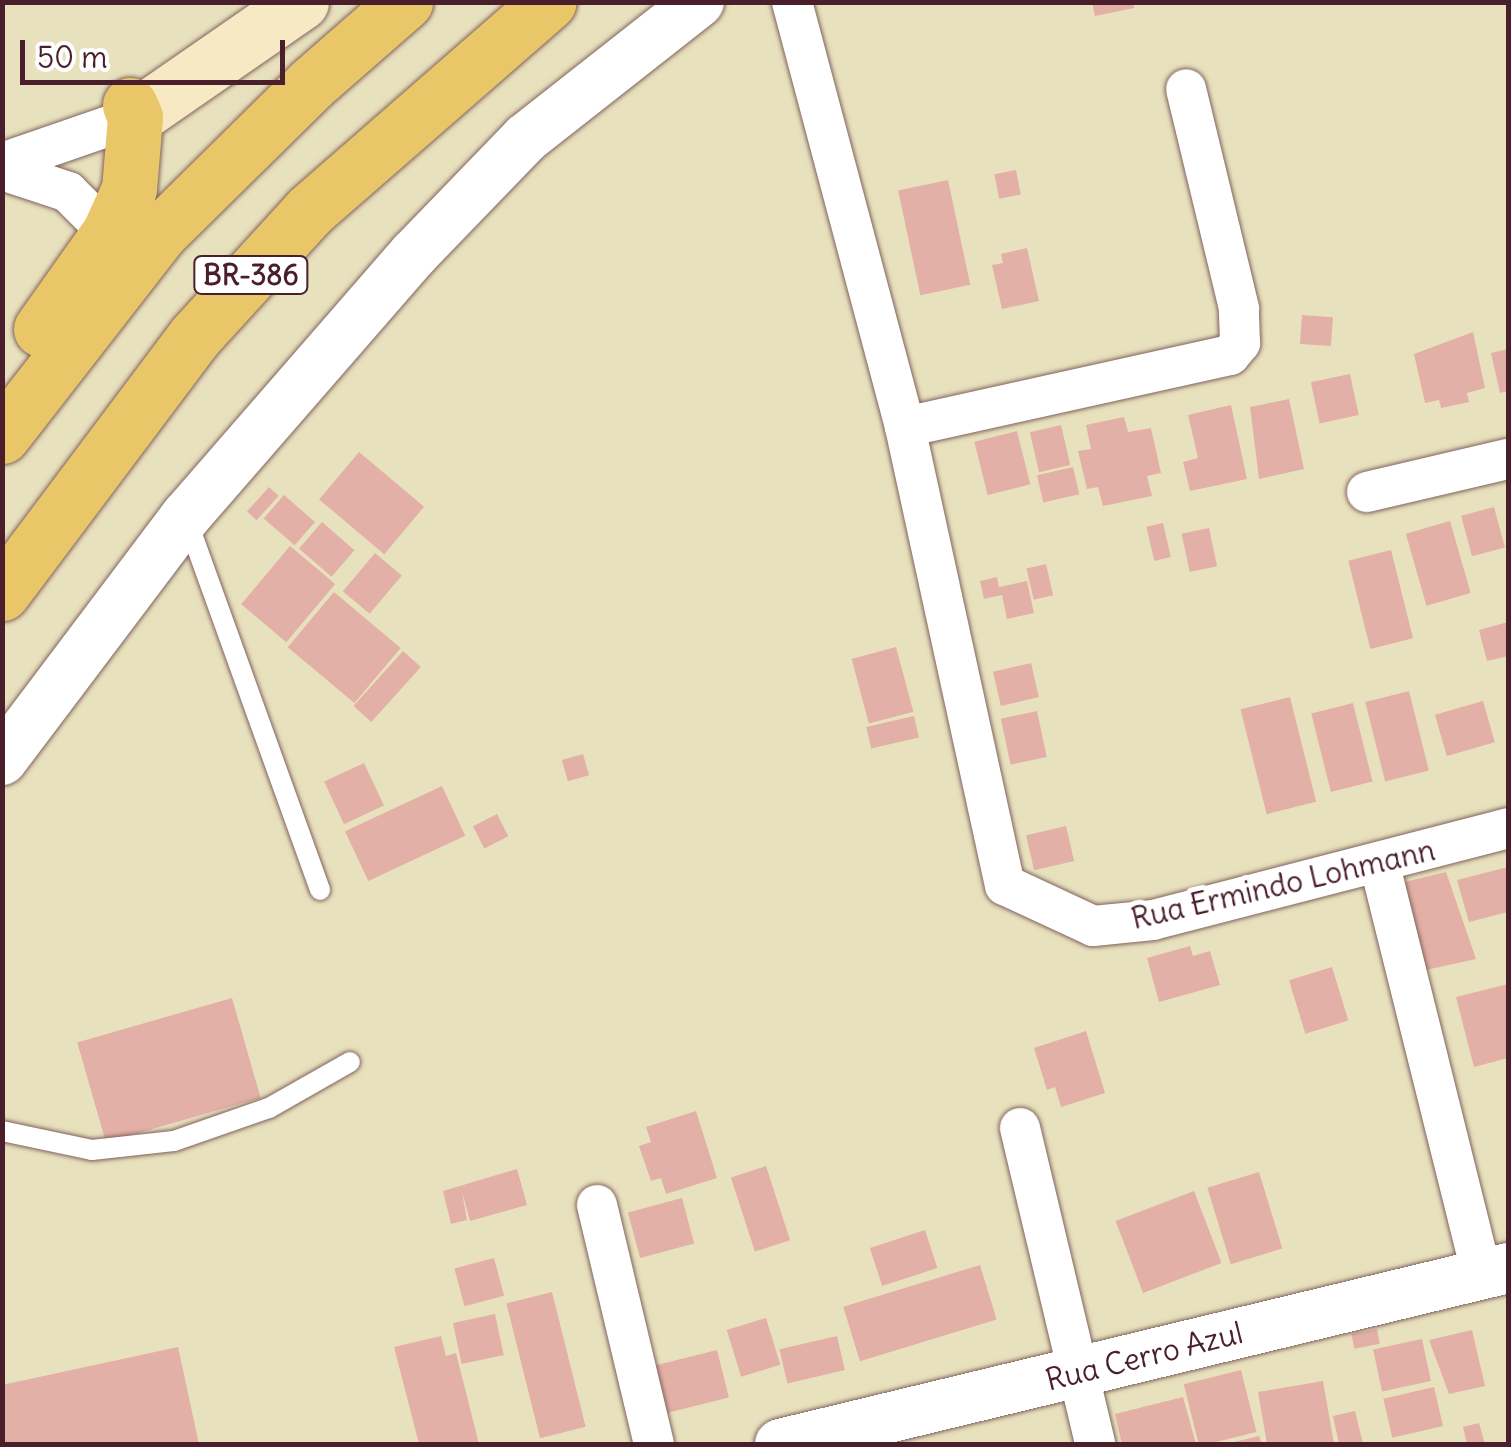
<!DOCTYPE html>
<style>
body{margin:0}
#map{position:relative;width:1511px;height:1447px;overflow:hidden;background:#e8e1bd;font-family:Delius,sans-serif}
div>[style]{position:absolute}
.building>*{inset:0;background:#e3b0a7;transform-origin:0 0}
.roads{filter:drop-shadow(0 0 2px #81635e) drop-shadow(0 0 2px #81635e)}
.service>*{height:20px;margin:-10px;padding:0 10px;transform-origin:10px;border-radius:10px;background:#fff}
.minor>*{height:40px;margin:-20px;padding:0 20px;transform-origin:20px;border-radius:20px;background:#fff}
.tertiary>*{height:50px;margin:-25px;padding:0 25px;transform-origin:25px;border-radius:25px;background:#fff}
.secondary>*{height:55px;margin:-27.5px;padding:0 27.5px;transform-origin:27.5px;border-radius:27.5px;background:#f6e9c3}
.trunk>*{height:55px;margin:-27.5px;padding:0 27.5px;transform-origin:27.5px;border-radius:27.5px;background:#e9c769}
span{translate:-50% -50%;white-space:nowrap;text-align:center;line-height:1.15;-webkit-text-stroke:10px #fff;paint-order:stroke}
.shield-label span{padding:2px 8px;background:#fff;border:2px solid;border-radius:8px;-webkit-text-stroke-width:0}
.shield-label{font-size:28px;color:#4a1f2b;font-weight:700}
.street-label{font-size:30px;color:#4a1f2b}
.frame{position:absolute;inset:0;border:5px solid #4a1f2b;pointer-events:none}
.scale{position:absolute;left:20px;top:40px;width:265px;height:45px;box-sizing:border-box;border:5px solid #4a1f2b;border-top:0;padding-left:12px;font-size:30px;line-height:35px;white-space:nowrap;color:#4a1f2b;-webkit-text-stroke:8px #fff;paint-order:stroke}
</style>
<div id="map">
<div class="building">
<i style="clip-path:polygon(1092px 2px,1133px 2px,1134px 8px,1095px 16px)"></i>
<i style="left:1016px;top:170px;width:25px;height:22px;rotate:79deg"></i>
<i style="left:948px;top:180px;width:107px;height:51px;rotate:78deg"></i>
<i style="clip-path:polygon(1027px 248px,1039px 301px,1002px 309px,992px 265px,1003px 263px,1001px 254px)"></i>
<i style="left:1302px;top:315px;width:31px;height:29px;rotate:4deg"></i>
<i style="clip-path:polygon(1473px 332px,1485px 388px,1467px 393px,1469px 402px,1441px 408px,1439px 400px,1425px 403px,1414px 354px)"></i>
<i style="clip-path:polygon(1508px 349px,1508px 391px,1500px 393px,1491px 353px)"></i>
<i style="left:1350px;top:374px;width:42px;height:40px;rotate:78deg"></i>
<i style="clip-path:polygon(1289px 399px,1304px 469px,1259px 479px,1250px 407px)"></i>
<i style="clip-path:polygon(1231px 405px,1247px 479px,1190px 491px,1183px 462px,1198px 458px,1188px 415px)"></i>
<i style="clip-path:polygon(1124px 417px,1128px 432px,1151px 428px,1161px 473px,1147px 476px,1152px 496px,1103px 506px,1098px 487px,1087px 489px,1078px 451px,1091px 449px,1086px 425px)"></i>
<i style="left:1061px;top:425px;width:41px;height:32px;rotate:77deg"></i>
<i style="left:1017px;top:431px;width:55px;height:44px;rotate:76deg"></i>
<i style="left:359px;top:452px;width:85px;height:62px;rotate:40deg"></i>
<i style="left:1073px;top:467px;width:28px;height:37px;rotate:77deg"></i>
<i style="left:269px;top:487px;width:13px;height:33px;rotate:42deg"></i>
<i style="left:284px;top:495px;width:41px;height:31px;rotate:41deg"></i>
<i style="left:1494px;top:507px;width:42px;height:34px;rotate:75deg"></i>
<i style="left:1450px;top:521px;width:75px;height:46px;rotate:74deg"></i>
<i style="left:322px;top:522px;width:43px;height:35px;rotate:41deg"></i>
<i style="left:1163px;top:523px;width:35px;height:17px;rotate:77deg"></i>
<i style="left:1209px;top:528px;width:39px;height:28px;rotate:78deg"></i>
<i style="left:290px;top:546px;width:59px;height:76px;rotate:40deg"></i>
<i style="left:1391px;top:550px;width:91px;height:44px;rotate:76deg"></i>
<i style="left:375px;top:553px;width:35px;height:50px;rotate:40deg"></i>
<i style="left:1046px;top:564px;width:32px;height:20px;rotate:77deg"></i>
<i style="clip-path:polygon(997px 577px,999px 587px,1027px 581px,1034px 613px,1007px 619px,1002px 595px,984px 599px,980px 581px)"></i>
<i style="left:334px;top:592px;width:87px;height:72px;rotate:40deg"></i>
<i style="clip-path:polygon(1508px 622px,1508px 656px,1487px 661px,1479px 630px)"></i>
<i style="left:896px;top:647px;width:67px;height:46px;rotate:75deg"></i>
<i style="left:403px;top:651px;width:24px;height:74px;rotate:42deg"></i>
<i style="left:1031px;top:663px;width:35px;height:39px;rotate:77deg"></i>
<i style="left:1409px;top:691px;width:82px;height:45px;rotate:76deg"></i>
<i style="left:1290px;top:697px;width:108px;height:51px;rotate:76deg"></i>
<i style="left:1483px;top:701px;width:43px;height:50px;rotate:74deg"></i>
<i style="left:1353px;top:703px;width:81px;height:43px;rotate:76deg"></i>
<i style="left:1037px;top:711px;width:47px;height:37px;rotate:78deg"></i>
<i style="left:914px;top:716px;width:22px;height:49px;rotate:77deg"></i>
<i style="left:583px;top:754px;width:22px;height:22px;rotate:74deg"></i>
<i style="left:364px;top:763px;width:47px;height:44px;rotate:65deg"></i>
<i style="left:442px;top:786px;width:55px;height:107px;rotate:65deg"></i>
<i style="left:497px;top:814px;width:25px;height:27px;rotate:63deg"></i>
<i style="left:1066px;top:826px;width:36px;height:41px;rotate:77deg"></i>
<i style="clip-path:polygon(1508px 867px,1508px 912px,1469px 922px,1457px 880px)"></i>
<i style="clip-path:polygon(1446px 872px,1476px 959px,1426px 970px,1405px 882px)"></i>
<i style="clip-path:polygon(1190px 946px,1193px 956px,1210px 951px,1220px 985px,1159px 1002px,1147px 958px)"></i>
<i style="left:1332px;top:967px;width:56px;height:45px;rotate:73deg"></i>
<i style="clip-path:polygon(1508px 984px,1508px 1058px,1474px 1067px,1456px 997px)"></i>
<i style="left:232px;top:998px;width:104px;height:161px;rotate:74deg"></i>
<i style="clip-path:polygon(1086px 1031px,1105px 1093px,1061px 1107px,1055px 1087px,1047px 1090px,1034px 1048px)"></i>
<i style="clip-path:polygon(696px 1111px,717px 1178px,666px 1194px,661px 1178px,651px 1181px,639px 1146px,651px 1142px,646px 1127px)"></i>
<i style="left:766px;top:1166px;width:78px;height:37px;rotate:72deg"></i>
<i style="clip-path:polygon(517px 1169px,527px 1205px,470px 1221px,462px 1192px,467px 1220px,451px 1224px,443px 1191px)"></i>
<i style="left:1259px;top:1172px;width:80px;height:54px;rotate:73deg"></i>
<i style="left:1194px;top:1191px;width:77px;height:84px;rotate:69deg"></i>
<i style="left:682px;top:1198px;width:47px;height:56px;rotate:75deg"></i>
<i style="left:925px;top:1230px;width:40px;height:58px;rotate:72deg"></i>
<i style="left:494px;top:1258px;width:39px;height:41px;rotate:75deg"></i>
<i style="left:980px;top:1265px;width:57px;height:143px;rotate:73deg"></i>
<i style="left:552px;top:1292px;width:139px;height:47px;rotate:76deg"></i>
<i style="left:495px;top:1314px;width:42px;height:43px;rotate:78deg"></i>
<i style="left:766px;top:1318px;width:49px;height:41px;rotate:73deg"></i>
<i style="left:1377px;top:1329px;width:15px;height:26px;rotate:79deg"></i>
<i style="clip-path:polygon(1472px 1330px,1485px 1386px,1449px 1394px,1429px 1340px)"></i>
<i style="clip-path:polygon(441px 1336px,446px 1356px,456px 1353px,479px 1444px,419px 1444px,394px 1347px)"></i>
<i style="left:837px;top:1336px;width:35px;height:59px;rotate:77deg"></i>
<i style="left:1422px;top:1339px;width:43px;height:50px;rotate:78deg"></i>
<i style="clip-path:polygon(178px 1347px,199px 1444px,2px 1444px,2px 1385px)"></i>
<i style="left:717px;top:1350px;width:49px;height:64px;rotate:76deg"></i>
<i style="left:1241px;top:1370px;width:64px;height:59px;rotate:76deg"></i>
<i style="clip-path:polygon(1323px 1381px,1334px 1444px,1267px 1444px,1258px 1392px)"></i>
<i style="left:1434px;top:1387px;width:40px;height:52px;rotate:77deg"></i>
<i style="clip-path:polygon(1183px 1397px,1196px 1444px,1122px 1444px,1115px 1414px)"></i>
<i style="clip-path:polygon(1355px 1411px,1363px 1444px,1339px 1444px,1333px 1416px)"></i>
<i style="clip-path:polygon(1479px 1423px,1485px 1444px,1467px 1444px,1463px 1427px)"></i>
<i style="clip-path:polygon(1259px 1436px,1262px 1444px,1230px 1444px,1230px 1443px)"></i>
</div>
<div class="roads">
<div class="service">
<i style="left:188px;top:523px;width:390px;rotate:70.2deg"></i>
<i style="left:2px;top:1131px;width:92px;rotate:11.9deg"></i>
<i style="left:92px;top:1150px;width:82px;rotate:-6.3deg"></i>
<i style="left:174px;top:1141px;width:101px;rotate:-19.2deg"></i>
<i style="left:269px;top:1108px;width:93px;rotate:-29.6deg"></i>
</div>
<div class="minor">
<i style="left:792px;top:2px;width:440px;rotate:75.1deg"></i>
<i style="left:905px;top:427px;width:469px;rotate:77.7deg"></i>
<i style="left:1005px;top:885px;width:97px;rotate:25deg"></i>
<i style="left:1093px;top:926px;width:60px;rotate:-5.7deg"></i>
<i style="left:1153px;top:920px;width:367px;rotate:-14.5deg"></i>
<i style="left:2px;top:163px;width:141px;rotate:-19.1deg"></i>
<i style="left:2px;top:170px;width:70px;rotate:18.4deg"></i>
<i style="left:68px;top:192px;width:58px;rotate:45deg"></i>
<i style="left:905px;top:427px;width:333px;rotate:-12.5deg"></i>
<i style="left:1230px;top:355px;width:16px;rotate:-50deg"></i>
<i style="left:1240px;top:343px;width:35px;rotate:-92deg"></i>
<i style="left:1239px;top:308px;width:225px;rotate:-103.6deg"></i>
<i style="left:1367px;top:492px;width:145px;rotate:-13.2deg"></i>
<i style="left:1379px;top:862px;width:425px;rotate:76deg"></i>
<i style="left:1020px;top:1128px;width:325px;rotate:76.6deg"></i>
<i style="left:597px;top:1205px;width:246px;rotate:76.6deg"></i>
</div>
<div class="tertiary">
<i style="left:2px;top:760px;width:306px;rotate:-53deg"></i>
<i style="left:186px;top:516px;width:347px;rotate:-49deg"></i>
<i style="left:414px;top:254px;width:161px;rotate:-46deg"></i>
<i style="left:526px;top:138px;width:220px;rotate:-38.2deg"></i>
<i style="left:780px;top:1444px;width:749px;rotate:-13.59deg"></i>
</div>
<div class="secondary">
<i style="left:135px;top:117px;width:202px;rotate:-34.7deg"></i>
</div>
<div class="trunk">
<i style="left:41px;top:329px;width:118px;rotate:-54.7deg"></i>
<i style="left:109px;top:233px;width:48px;rotate:-65.6deg"></i>
<i style="left:129px;top:189px;width:72px;rotate:-85.2deg"></i>
<i style="left:135px;top:117px;width:13px;rotate:-113deg"></i>
<i style="left:2px;top:436px;width:257px;rotate:-52.1deg"></i>
<i style="left:160px;top:233px;width:212px;rotate:-44.6deg"></i>
<i style="left:311px;top:84px;width:125px;rotate:-41.1deg"></i>
<i style="left:2px;top:593px;width:321px;rotate:-53.1deg"></i>
<i style="left:195px;top:336px;width:169px;rotate:-47.6deg"></i>
<i style="left:309px;top:211px;width:318px;rotate:-41.1deg"></i>
</div>
</div>
<div class="shield-label">
<span style="left:251px;top:275px">BR-386</span>
</div>
<div class="street-label">
<span style="left:1283px;top:884px;rotate:-13deg">Rua Ermindo Lohmann</span>
<span style="left:1144px;top:1356px;rotate:-14deg">Rua Cerro Azul</span>
</div>
<div class="frame"></div>
<div class="scale">50 m</div>
</div>
